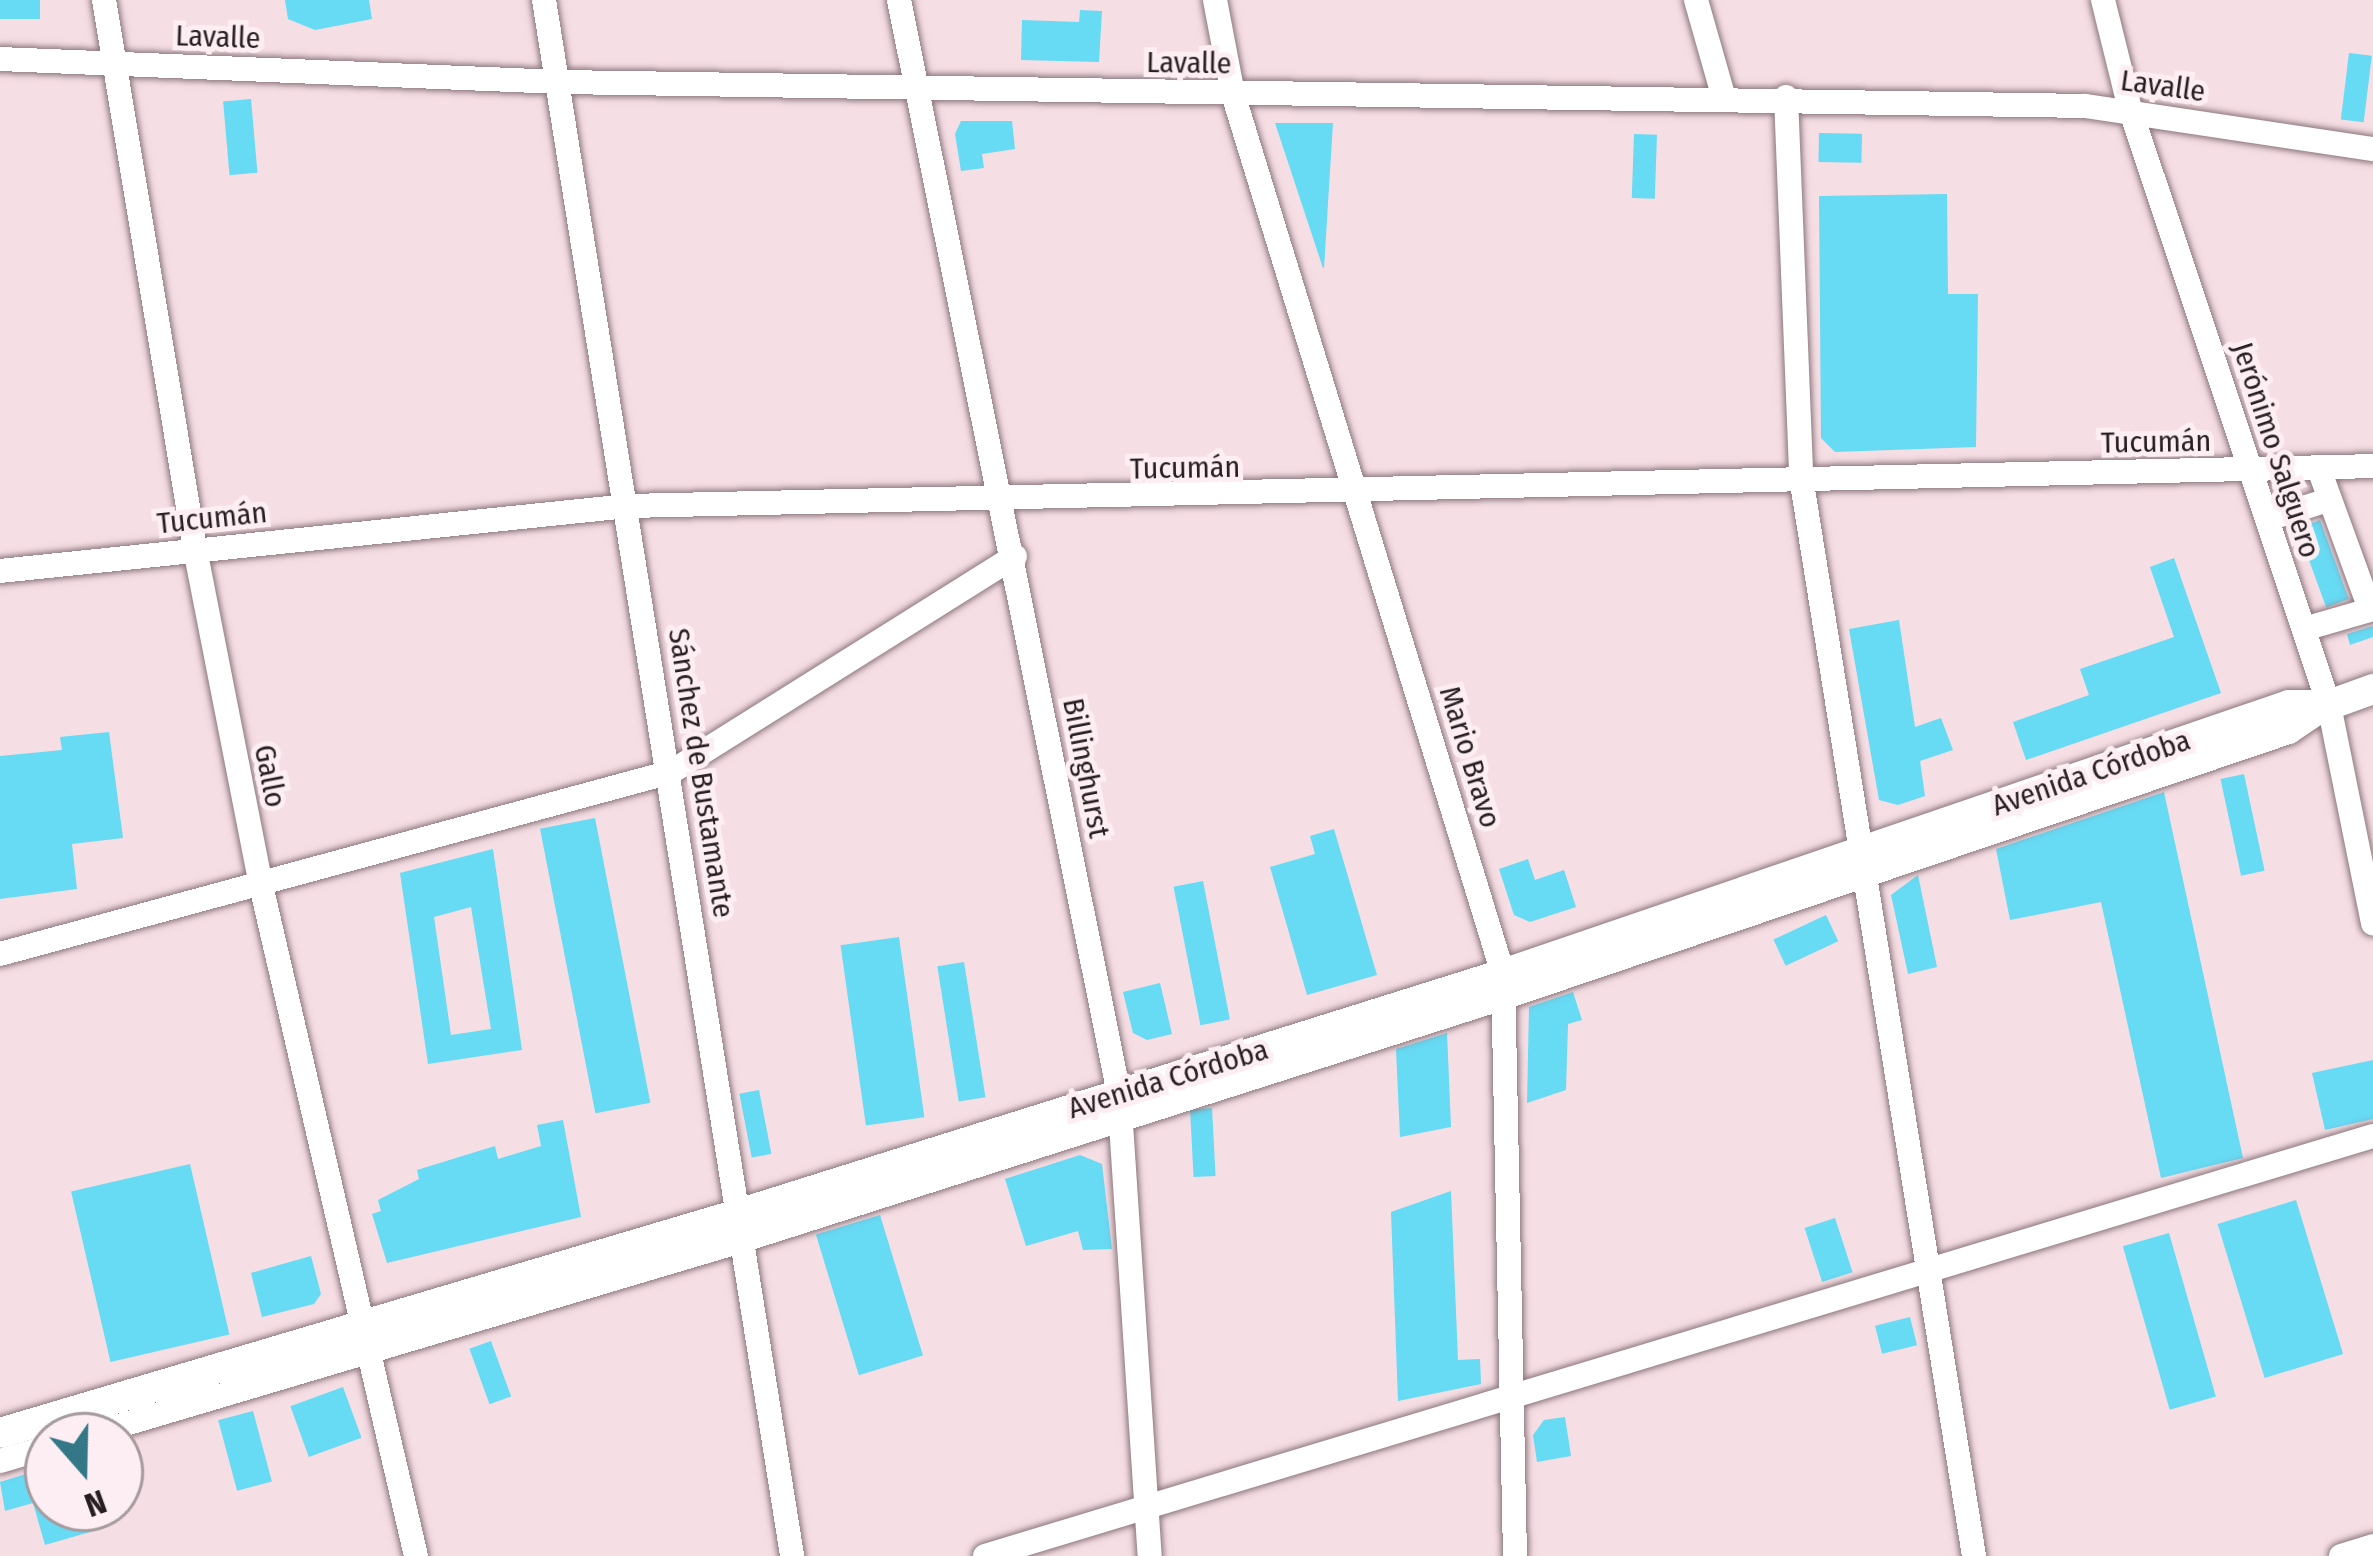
<!DOCTYPE html>
<meta charset="utf-8">
<style>
body{margin:0}
#map{position:relative;width:2373px;height:1556px;overflow:hidden;background:#f5dee4;font-family:"Fira Sans Condensed",sans-serif}
div>[style]{position:absolute}
.building>*{inset:0;background:#67daf4;transform-origin:0 0}
.roads{filter:drop-shadow(0 0 3px #8c777d) drop-shadow(0 0 3px #8c777d)}
.minor>*{height:24px;margin:-12px;padding:0 12px;transform-origin:12px;border-radius:12px;background:#fff}
.major>*{height:30px;margin:-15px;padding:0 15px;transform-origin:15px;border-radius:15px;background:#fff}
span{translate:-50% -50%;white-space:nowrap;text-align:center;line-height:1.15;-webkit-text-stroke:10px #fceef2;paint-order:stroke}
.street-label{font-size:30px;color:#261e20}
.north{position:absolute;left:24px;top:1412px;width:120px;height:120px;box-sizing:border-box;background:#fceef2;border:3px solid #a69b9e;border-radius:50%;rotate:160deg;font-size:33px;font-weight:700;line-height:48px;text-align:center;color:#261e20}
.north::after{content:'';display:block;margin:auto;width:42px;height:54px;background:#347787;clip-path:polygon(50% 0,100% 100%,50% 72%,0 100%)}
</style>
<div id="map">
<div class="building">
<i style="left:0;top:0;width:40px;height:19px"></i>
<i style="clip-path:polygon(285px 0,369px 0,372px 19px,315px 30px,288px 19px)"></i>
<i style="clip-path:polygon(1080px 10px,1102px 11px,1099px 62px,1021px 60px,1022px 20px,1079px 22px)"></i>
<i style="left:2349px;top:53px;width:23px;height:67px;rotate:7deg"></i>
<i style="left:251px;top:99px;width:74px;height:28px;rotate:85deg"></i>
<i style="clip-path:polygon(961px 121px,1012px 121px,1015px 149px,982px 154px,984px 168px,961px 171px,955px 134px)"></i>
<i style="clip-path:polygon(1275px 123px,1333px 123px,1324px 268px,1323px 268px)"></i>
<i style="left:1819px;top:133px;width:43px;height:29px;rotate:1deg"></i>
<i style="left:1634px;top:134px;width:23px;height:64px;rotate:2deg"></i>
<i style="clip-path:polygon(1947px 194px,1948px 294px,1978px 294px,1976px 447px,1835px 452px,1821px 438px,1819px 196px)"></i>
<i style="left:2320px;top:520px;width:84px;height:24px;rotate:70deg"></i>
<i style="clip-path:polygon(2174px 558px,2221px 693px,2026px 760px,2013px 722px,2089px 695px,2080px 669px,2174px 637px,2150px 567px)"></i>
<i style="clip-path:polygon(1899px 620px,1915px 727px,1941px 718px,1953px 750px,1920px 761px,1925px 796px,1898px 805px,1879px 800px,1849px 629px)"></i>
<i style="clip-path:polygon(2373px 626px,2373px 637px,2350px 645px,2347px 634px)"></i>
<i style="clip-path:polygon(109px 732px,123px 838px,72px 844px,77px 889px,0 899px,0 756px,62px 750px,60px 737px)"></i>
<i style="left:2244px;top:774px;width:99px;height:24px;rotate:78deg"></i>
<i style="clip-path:polygon(2164px 792px,2243px 1158px,2161px 1178px,2101px 902px,2010px 920px,1996px 849px)"></i>
<i style="left:595px;top:818px;width:290px;height:56px;rotate:79deg"></i>
<i style="clip-path:polygon(1334px 829px,1377px 975px,1307px 995px,1270px 867px,1315px 854px,1310px 836px)"></i>
<i style="clip-path:polygon(evenodd,493px 849px,522px 1050px,428px 1064px,400px 873px,493px 849px,471px 907px,491px 1029px,451px 1035px,434px 917px,471px 907px)"></i>
<i style="clip-path:polygon(1528px 859px,1535px 880px,1564px 870px,1576px 907px,1530px 922px,1514px 915px,1499px 869px)"></i>
<i style="clip-path:polygon(1918px 875px,1937px 967px,1908px 974px,1891px 895px)"></i>
<i style="left:1203px;top:881px;width:141px;height:30px;rotate:79deg"></i>
<i style="left:1826px;top:915px;width:29px;height:58px;rotate:65deg"></i>
<i style="left:899px;top:937px;width:182px;height:59px;rotate:82deg"></i>
<i style="left:964px;top:962px;width:137px;height:27px;rotate:81deg"></i>
<i style="clip-path:polygon(1160px 983px,1172px 1034px,1147px 1040px,1133px 1033px,1123px 992px)"></i>
<i style="clip-path:polygon(1573px 992px,1582px 1020px,1568px 1024px,1566px 1090px,1527px 1103px,1529px 1007px)"></i>
<i style="clip-path:polygon(1447px 1033px,1451px 1127px,1400px 1137px,1396px 1049px)"></i>
<i style="clip-path:polygon(2373px 1060px,2373px 1119px,2325px 1130px,2312px 1073px)"></i>
<i style="left:759px;top:1090px;width:65px;height:20px;rotate:79deg"></i>
<i style="left:1212px;top:1108px;width:68px;height:22px;rotate:87deg"></i>
<i style="clip-path:polygon(563px 1120px,581px 1217px,387px 1263px,372px 1214px,381px 1211px,378px 1200px,419px 1179px,417px 1170px,495px 1146px,498px 1159px,541px 1146px,537px 1125px)"></i>
<i style="clip-path:polygon(1080px 1155px,1102px 1164px,1112px 1249px,1083px 1250px,1078px 1231px,1026px 1246px,1005px 1179px)"></i>
<i style="left:190px;top:1164px;width:175px;height:122px;rotate:77deg"></i>
<i style="clip-path:polygon(1451px 1191px,1458px 1360px,1480px 1359px,1481px 1384px,1398px 1401px,1391px 1212px)"></i>
<i style="left:2296px;top:1200px;width:161px;height:82px;rotate:73deg"></i>
<i style="left:880px;top:1215px;width:147px;height:67px;rotate:73deg"></i>
<i style="left:1835px;top:1218px;width:57px;height:32px;rotate:72deg"></i>
<i style="left:2169px;top:1233px;width:170px;height:48px;rotate:74deg"></i>
<i style="clip-path:polygon(311px 1256px,321px 1294px,314px 1304px,262px 1317px,251px 1273px)"></i>
<i style="left:1910px;top:1317px;width:29px;height:36px;rotate:76deg"></i>
<i style="left:491px;top:1341px;width:59px;height:23px;rotate:70deg"></i>
<i style="left:343px;top:1387px;width:54px;height:56px;rotate:70deg"></i>
<i style="left:253px;top:1411px;width:73px;height:36px;rotate:75deg"></i>
<i style="clip-path:polygon(1565px 1417px,1571px 1456px,1537px 1462px,1533px 1435px,1544px 1420px)"></i>
<i style="clip-path:polygon(131px 1439px,142px 1474px,120px 1481px,120px 1443px)"></i>
<i style="clip-path:polygon(48px 1467px,48px 1508px,91px 1508px,97px 1530px,45px 1545px,33px 1503px,5px 1511px,0 1482px)"></i>
</div>
<div class="roads">
<div class="minor">
<i style="left:104px;top:0;width:556px;rotate:80.59deg"></i>
<i style="left:195px;top:549px;width:338px;rotate:78.9deg"></i>
<i style="left:260px;top:881px;width:693px;rotate:76.99deg"></i>
<i style="left:544px;top:0;width:1576px;rotate:80.94deg"></i>
<i style="left:899px;top:0;width:1116px;rotate:78.63deg"></i>
<i style="left:1119px;top:1094px;width:463px;rotate:86.2deg"></i>
<i style="left:1215px;top:0;width:96px;rotate:79.2deg"></i>
<i style="left:1233px;top:94px;width:920px;rotate:72.94deg"></i>
<i style="left:1503px;top:974px;width:582px;rotate:88.82deg"></i>
<i style="left:1696px;top:0;width:99px;rotate:74.1deg"></i>
<i style="left:2103px;top:0;width:112px;rotate:76.1deg"></i>
<i style="left:2130px;top:109px;width:628px;rotate:71.54deg"></i>
<i style="left:2329px;top:705px;width:223px;rotate:78.6deg"></i>
<i style="left:0;top:59px;width:560px;rotate:2.35deg"></i>
<i style="left:560px;top:82px;width:1525px;rotate:0.9deg"></i>
<i style="left:2085px;top:106px;width:291px;rotate:8.5deg"></i>
<i style="left:1786px;top:97px;width:380px;rotate:87.7deg"></i>
<i style="left:1801px;top:477px;width:1093px;rotate:80.89deg"></i>
<i style="left:2319px;top:469px;width:149px;rotate:70deg"></i>
<i style="left:2268px;top:519px;width:63px;rotate:-17.6deg"></i>
<i style="left:0;top:571px;width:631px;rotate:-5.91deg"></i>
<i style="left:628px;top:506px;width:1745px;rotate:-1.31deg"></i>
<i style="left:2304px;top:629px;width:72px;rotate:-16.2deg"></i>
<i style="left:0;top:954px;width:695px;rotate:-15.18deg"></i>
<i style="left:671px;top:772px;width:406px;rotate:-32.1deg"></i>
<i style="left:85px;top:1436px;width:684px;rotate:-16.55deg"></i>
<i style="left:741px;top:1241px;width:803px;rotate:-17.69deg"></i>
<i style="left:1506px;top:997px;width:827px;rotate:-18.7deg"></i>
<i style="left:2289px;top:732px;width:48px;rotate:-34deg"></i>
<i style="left:0;top:1461px;width:50px;rotate:-16.3deg"></i>
<i style="left:985px;top:1556px;width:1450px;rotate:-16.84deg"></i>
<i style="left:2341px;top:1556px;width:34px;rotate:-17deg"></i>
</div>
<div class="major">
<i style="left:0;top:1433px;width:770px;rotate:-16.53deg"></i>
<i style="left:738px;top:1214px;width:802px;rotate:-17.42deg"></i>
<i style="left:1503px;top:974px;width:831px;rotate:-18.89deg"></i>
<i style="left:2289px;top:705px;width:40px"></i>
<i style="left:2329px;top:705px;width:47px;rotate:-20deg"></i>
</div>
</div>
<div class="street-label">
<span style="left:218px;top:37px;rotate:2deg">Lavalle</span>
<span style="left:1189px;top:63px;rotate:1deg">Lavalle</span>
<span style="left:2163px;top:86px;rotate:8deg">Lavalle</span>
<span style="left:2156px;top:442px;rotate:-1deg">Tucumán</span>
<span style="left:2276px;top:450px;rotate:72deg">Jerónimo Salguero</span>
<span style="left:1185px;top:468px;rotate:-1deg">Tucumán</span>
<span style="left:212px;top:518px;rotate:-6deg">Tucumán</span>
<span style="left:1470px;top:757px;rotate:73deg">Mario Bravo</span>
<span style="left:1086px;top:768px;rotate:79deg">Billinghurst</span>
<span style="left:701px;top:773px;rotate:81deg">Sánchez de Bustamante</span>
<span style="left:2091px;top:773px;rotate:-19deg">Avenida Córdoba</span>
<span style="left:270px;top:776px;rotate:79deg">Gallo</span>
<span style="left:1168px;top:1079px;rotate:-17deg">Avenida Córdoba</span>
</div>
<div class="north">N</div>
</div>
